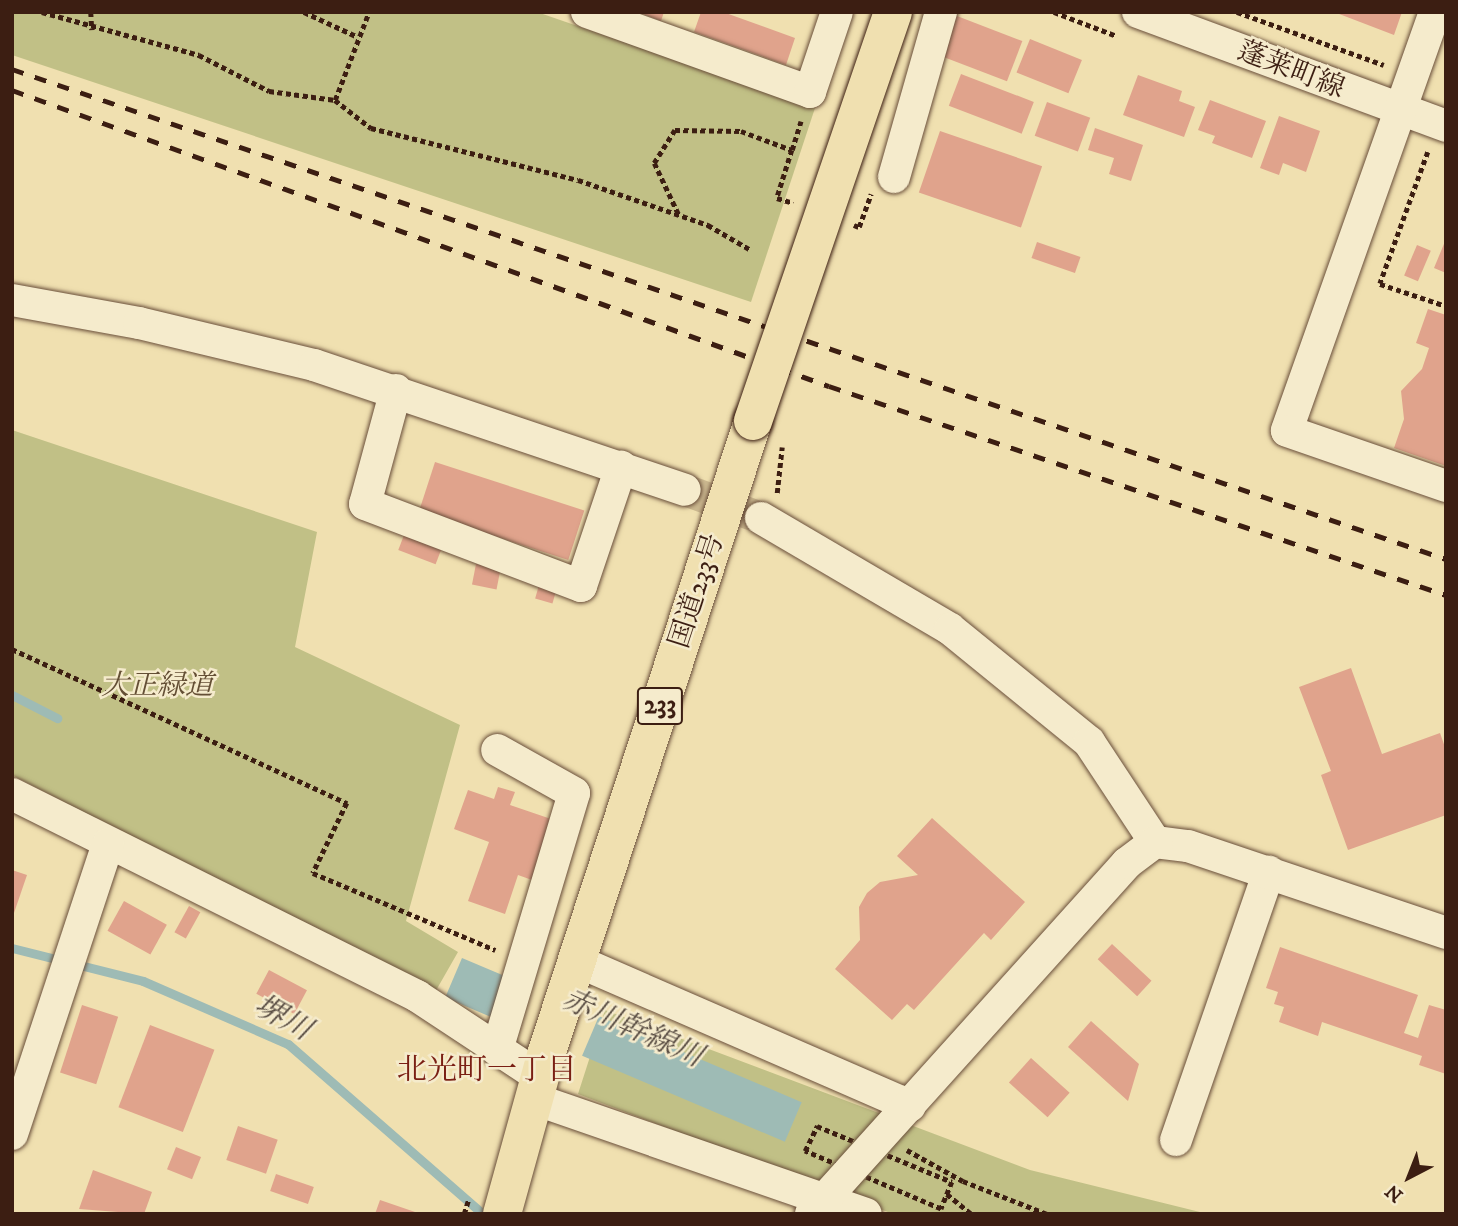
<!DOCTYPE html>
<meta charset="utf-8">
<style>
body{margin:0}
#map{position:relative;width:1458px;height:1226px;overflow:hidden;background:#f0e0b0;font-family:"IM FELL DW Pica","Noto Serif JP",serif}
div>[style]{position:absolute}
.green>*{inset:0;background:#c1c086}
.water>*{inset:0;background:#9ebbb5;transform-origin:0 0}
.pier>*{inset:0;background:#f0e0b0;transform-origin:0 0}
.stream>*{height:9px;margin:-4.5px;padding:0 4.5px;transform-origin:4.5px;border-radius:4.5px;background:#9ebbb5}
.building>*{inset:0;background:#e0a38c;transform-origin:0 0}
.minor-tunnel>*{height:32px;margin-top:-16px;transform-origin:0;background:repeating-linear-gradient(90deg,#ccb990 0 32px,transparent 0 48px)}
.path>*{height:4.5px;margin-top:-2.25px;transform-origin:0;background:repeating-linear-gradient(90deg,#3c1e12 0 5px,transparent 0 8.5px)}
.roads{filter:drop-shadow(0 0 2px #694e3a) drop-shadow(0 0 2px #694e3a)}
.minor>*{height:32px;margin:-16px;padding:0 16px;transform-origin:16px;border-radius:16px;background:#f5ebcc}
.highway>*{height:38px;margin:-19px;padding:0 19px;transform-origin:19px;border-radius:19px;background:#f0e0b0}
.rail>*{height:5px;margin-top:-2.5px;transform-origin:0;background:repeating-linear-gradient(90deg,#3c1e12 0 12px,transparent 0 24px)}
.bridges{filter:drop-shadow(0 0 2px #3c1e12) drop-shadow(0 0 2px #3c1e12)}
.highway-bridge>*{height:38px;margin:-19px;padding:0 19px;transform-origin:19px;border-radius:19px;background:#f0e0b0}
span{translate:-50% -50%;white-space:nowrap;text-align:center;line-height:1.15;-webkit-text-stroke:5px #f5ebcc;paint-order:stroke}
.shield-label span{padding:2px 5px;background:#f5ebcc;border:2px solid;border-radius:5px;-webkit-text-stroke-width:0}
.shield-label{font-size:26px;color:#3c1e12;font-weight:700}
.street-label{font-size:28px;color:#3c1e12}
.park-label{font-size:28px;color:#644f35;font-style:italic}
.water-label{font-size:30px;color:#594d43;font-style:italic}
.neighbourhood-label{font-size:30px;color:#7a1f14}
.frame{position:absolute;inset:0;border:14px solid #3c1e12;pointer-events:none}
.north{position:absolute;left:1374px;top:1142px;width:70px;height:70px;-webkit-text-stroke:5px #f5ebcc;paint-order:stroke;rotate:222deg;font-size:19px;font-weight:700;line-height:28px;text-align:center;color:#3c1e12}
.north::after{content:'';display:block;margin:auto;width:24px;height:32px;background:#3c1e12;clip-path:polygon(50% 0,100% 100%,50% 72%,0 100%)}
</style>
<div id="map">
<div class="green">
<i style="clip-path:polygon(12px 12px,537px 12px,815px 108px,751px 302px,12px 55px)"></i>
<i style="clip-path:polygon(12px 430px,317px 532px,295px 647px,460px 725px,406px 921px,458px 952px,434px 994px,12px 775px)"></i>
<i style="clip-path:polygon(605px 1010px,1030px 1170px,1208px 1214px,893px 1214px,578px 1094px)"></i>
</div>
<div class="water">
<i style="left:462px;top:958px;width:369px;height:43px;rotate:23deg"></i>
</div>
<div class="pier">
<i style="left:530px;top:984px;width:76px;height:49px;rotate:23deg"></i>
</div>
<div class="stream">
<i style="left:12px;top:695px;width:51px;rotate:27.1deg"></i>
<i style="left:12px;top:948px;width:135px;rotate:14.1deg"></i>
<i style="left:143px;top:981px;width:158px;rotate:23.5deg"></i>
<i style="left:288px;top:1044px;width:259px;rotate:41.1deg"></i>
</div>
<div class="building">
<i style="clip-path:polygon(638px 12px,664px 12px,661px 21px)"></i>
<i style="clip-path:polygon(701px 12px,723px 12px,795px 38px,786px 65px,694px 32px)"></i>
<i style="clip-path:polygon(1334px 12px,1402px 12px,1394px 35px)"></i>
<i style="left:957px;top:16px;width:70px;height:43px;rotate:21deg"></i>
<i style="left:1030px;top:39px;width:56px;height:36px;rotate:22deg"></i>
<i style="left:961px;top:74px;width:78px;height:34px;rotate:21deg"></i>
<i style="clip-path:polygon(1138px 75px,1182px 91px,1179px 101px,1195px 107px,1184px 137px,1123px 115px)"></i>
<i style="clip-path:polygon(1210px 100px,1266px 121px,1252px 158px,1212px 143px,1215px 136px,1198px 130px)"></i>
<i style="left:1047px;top:102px;width:46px;height:36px;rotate:20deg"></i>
<i style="clip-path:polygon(1279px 116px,1320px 131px,1306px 172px,1283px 163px,1279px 175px,1260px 168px)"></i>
<i style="clip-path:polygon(1095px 128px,1143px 145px,1131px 181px,1109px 174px,1114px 158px,1088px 150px)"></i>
<i style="left:940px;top:131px;width:108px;height:65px;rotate:19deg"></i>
<i style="clip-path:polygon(1446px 239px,1446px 273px,1434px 268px)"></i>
<i style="left:1037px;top:242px;width:46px;height:17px;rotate:19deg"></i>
<i style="left:1417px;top:245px;width:15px;height:33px;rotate:23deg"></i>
<i style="clip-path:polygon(1428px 309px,1446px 315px,1446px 466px,1394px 448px,1404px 419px,1401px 391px,1422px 369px,1429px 348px,1416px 343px)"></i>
<i style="left:435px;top:462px;width:157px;height:52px;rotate:18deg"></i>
<i style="left:404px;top:535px;width:40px;height:16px;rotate:21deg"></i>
<i style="left:476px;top:564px;width:25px;height:21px;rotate:11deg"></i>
<i style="left:539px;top:585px;width:18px;height:14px;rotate:16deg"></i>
<i style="clip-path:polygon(1351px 668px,1382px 754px,1440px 733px,1446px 750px,1446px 815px,1348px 850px,1321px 775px,1331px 771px,1299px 687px)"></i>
<i style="clip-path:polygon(498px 787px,515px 792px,510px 805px,554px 820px,532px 880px,518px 875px,505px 914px,468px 901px,489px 842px,454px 829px,468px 790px,494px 799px)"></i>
<i style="clip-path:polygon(932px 818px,1025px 902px,991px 940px,984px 933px,914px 1010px,907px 1004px,892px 1020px,835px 969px,860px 940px,859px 907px,867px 893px,880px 882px,918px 875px,897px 856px)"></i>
<i style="clip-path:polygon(12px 870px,27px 875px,14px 913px,12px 912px)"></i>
<i style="left:124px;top:901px;width:49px;height:34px;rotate:29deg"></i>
<i style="left:189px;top:906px;width:13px;height:30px;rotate:29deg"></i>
<i style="left:1112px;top:944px;width:54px;height:21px;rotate:43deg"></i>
<i style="clip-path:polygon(1280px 947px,1418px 995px,1404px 1033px,1418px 1038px,1429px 1005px,1446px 1010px,1446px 1074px,1419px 1065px,1422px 1056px,1322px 1022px,1318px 1036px,1279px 1022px,1284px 1007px,1274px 1004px,1278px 992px,1266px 988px)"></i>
<i style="left:269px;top:970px;width:43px;height:27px;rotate:28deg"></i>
<i style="left:82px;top:1005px;width:38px;height:71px;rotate:18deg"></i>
<i style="clip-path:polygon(1091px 1021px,1139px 1064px,1128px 1101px,1068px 1047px)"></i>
<i style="left:150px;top:1025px;width:69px;height:88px;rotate:21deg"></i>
<i style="left:1031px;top:1058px;width:52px;height:33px;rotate:42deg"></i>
<i style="left:238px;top:1126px;width:42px;height:36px;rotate:19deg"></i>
<i style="left:176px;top:1147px;width:27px;height:24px;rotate:22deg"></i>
<i style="clip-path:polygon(93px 1170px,152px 1192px,144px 1214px,79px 1209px)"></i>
<i style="left:276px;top:1174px;width:40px;height:18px;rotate:19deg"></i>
<i style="clip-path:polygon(380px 1200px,418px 1213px,417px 1214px,375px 1214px)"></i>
</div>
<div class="minor-tunnel">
<i style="left:685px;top:490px;width:81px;rotate:20.2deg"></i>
</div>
<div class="path">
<i style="left:42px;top:12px;width:163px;rotate:15.3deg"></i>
<i style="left:199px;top:55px;width:79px;rotate:27.2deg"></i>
<i style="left:269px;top:91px;width:67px;rotate:7.8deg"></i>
<i style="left:335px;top:100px;width:46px;rotate:37.9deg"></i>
<i style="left:371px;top:128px;width:213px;rotate:14.1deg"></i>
<i style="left:578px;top:180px;width:138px;rotate:19.1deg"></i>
<i style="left:708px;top:225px;width:50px;rotate:30.2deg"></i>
<i style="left:91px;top:12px;width:18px;rotate:87deg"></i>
<i style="left:304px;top:12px;width:57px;rotate:24.8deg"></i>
<i style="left:1054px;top:12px;width:67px;rotate:20.9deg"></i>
<i style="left:1237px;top:12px;width:156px;rotate:19.8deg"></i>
<i style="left:335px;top:100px;width:94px;rotate:-68.9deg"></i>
<i style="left:792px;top:150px;width:50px;rotate:107.4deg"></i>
<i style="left:777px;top:198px;width:17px;rotate:17deg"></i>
<i style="left:1428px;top:152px;width:140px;rotate:110deg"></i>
<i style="left:1380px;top:284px;width:70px;rotate:18.4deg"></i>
<i style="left:678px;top:214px;width:56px;rotate:-115.2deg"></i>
<i style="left:654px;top:163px;width:39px;rotate:-58deg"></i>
<i style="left:675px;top:130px;width:66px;rotate:0.9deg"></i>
<i style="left:741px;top:131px;width:54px;rotate:20.4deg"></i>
<i style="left:792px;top:150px;width:30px;rotate:-73deg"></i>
<i style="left:854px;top:225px;width:5px;rotate:22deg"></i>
<i style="left:859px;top:227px;width:35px;rotate:-70deg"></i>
<i style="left:777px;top:493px;width:46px;rotate:-83.8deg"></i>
<i style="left:12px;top:649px;width:369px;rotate:24.7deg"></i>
<i style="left:347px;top:803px;width:78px;rotate:115.9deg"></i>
<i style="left:313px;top:873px;width:198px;rotate:22.9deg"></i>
<i style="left:817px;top:1126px;width:146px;rotate:22.5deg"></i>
<i style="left:952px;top:1182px;width:29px;rotate:112deg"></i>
<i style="left:941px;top:1209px;width:148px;rotate:-156.9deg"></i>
<i style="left:805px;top:1151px;width:28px;rotate:-64deg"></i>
<i style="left:907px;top:1150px;width:64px;rotate:29deg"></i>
<i style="left:963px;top:1181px;width:90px;rotate:21.4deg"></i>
<i style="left:947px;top:1194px;width:32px;rotate:39deg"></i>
<i style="left:464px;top:1214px;width:14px;rotate:-73deg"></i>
</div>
<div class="roads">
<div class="minor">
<i style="left:587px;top:12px;width:237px;rotate:19.7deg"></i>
<i style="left:810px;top:92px;width:84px;rotate:-71.4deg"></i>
<i style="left:1138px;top:12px;width:328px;rotate:20.3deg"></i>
<i style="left:1435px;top:12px;width:444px;rotate:109.5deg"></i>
<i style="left:1287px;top:431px;width:168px;rotate:19.1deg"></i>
<i style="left:894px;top:177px;width:172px;rotate:-74.1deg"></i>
<i style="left:12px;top:300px;width:129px;rotate:10.3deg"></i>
<i style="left:139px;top:323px;width:180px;rotate:13.5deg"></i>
<i style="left:314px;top:365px;width:391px;rotate:18.6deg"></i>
<i style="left:396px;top:390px;width:118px;rotate:105.2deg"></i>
<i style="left:365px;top:504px;width:231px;rotate:20.8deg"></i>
<i style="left:581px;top:586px;width:126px;rotate:-71.4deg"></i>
<i style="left:761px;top:518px;width:219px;rotate:30.4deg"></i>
<i style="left:950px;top:629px;width:179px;rotate:39.1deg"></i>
<i style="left:1089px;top:742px;width:120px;rotate:56.6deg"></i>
<i style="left:12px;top:794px;width:453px;rotate:26.5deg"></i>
<i style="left:417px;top:996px;width:147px;rotate:33.4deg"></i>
<i style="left:577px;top:961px;width:363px;rotate:23.5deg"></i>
<i style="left:497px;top:1050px;width:268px;rotate:-73.3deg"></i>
<i style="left:574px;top:793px;width:88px;rotate:-150.8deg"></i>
<i style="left:534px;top:1099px;width:351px;rotate:19.1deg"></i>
<i style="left:12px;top:1134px;width:306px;rotate:-71.7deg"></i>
<i style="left:1176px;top:1140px;width:284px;rotate:-70.9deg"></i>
<i style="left:811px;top:1214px;width:472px;rotate:-48deg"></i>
<i style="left:1127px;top:863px;width:35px;rotate:-37deg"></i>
<i style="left:1155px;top:842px;width:33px;rotate:7deg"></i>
<i style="left:1188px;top:846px;width:272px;rotate:18.6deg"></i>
</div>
<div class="highway">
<i style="left:502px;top:1214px;width:168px;rotate:-74.5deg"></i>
<i style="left:547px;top:1052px;width:664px;rotate:-71.92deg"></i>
</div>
</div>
<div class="rail">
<i style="left:12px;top:69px;width:1515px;rotate:18.87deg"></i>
<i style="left:12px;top:90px;width:869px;rotate:19.92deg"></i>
<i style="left:829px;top:386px;width:651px;rotate:18.71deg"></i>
</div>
<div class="bridges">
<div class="highway-bridge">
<i style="left:753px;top:421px;width:432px;rotate:-71.1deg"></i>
</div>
</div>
<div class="shield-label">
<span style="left:660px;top:706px">233</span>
</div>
<div class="street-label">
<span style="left:1291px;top:70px;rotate:21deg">蓬莱町線</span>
<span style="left:697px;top:591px;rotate:-72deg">国道233号</span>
</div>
<div class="park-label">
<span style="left:157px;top:686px">大正緑道</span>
</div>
<div class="water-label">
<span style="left:282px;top:1019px;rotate:29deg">堺川</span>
<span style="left:632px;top:1029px;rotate:24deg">赤川幹線川</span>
</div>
<div class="neighbourhood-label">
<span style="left:487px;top:1071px">北光町一丁目</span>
</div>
<div class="frame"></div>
<div class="north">N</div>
</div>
